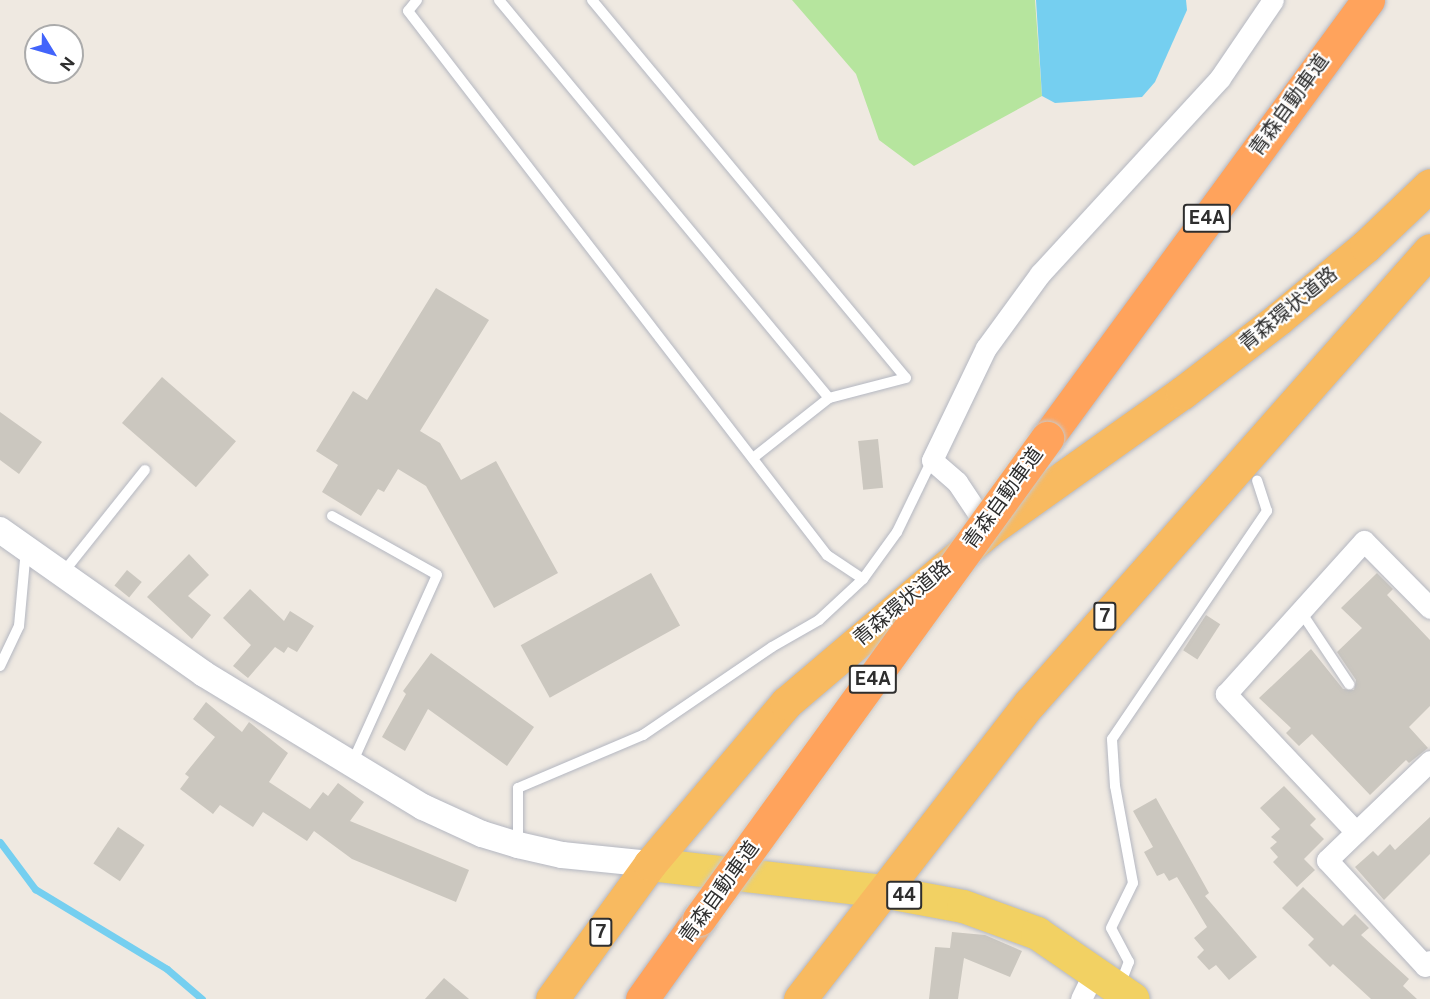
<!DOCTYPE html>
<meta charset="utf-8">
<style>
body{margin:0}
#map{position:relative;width:1430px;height:999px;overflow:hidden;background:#efe9e1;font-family:"Public Sans","Noto Sans JP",sans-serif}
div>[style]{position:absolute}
.green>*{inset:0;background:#b6e59e}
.water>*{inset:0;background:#75cff0}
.stream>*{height:7px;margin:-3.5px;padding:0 3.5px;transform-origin:3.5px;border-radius:3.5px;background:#75cff0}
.building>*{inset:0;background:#cbc7bf;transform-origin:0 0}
.roads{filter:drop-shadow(0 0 2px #b4b7c1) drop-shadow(0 0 2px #b4b7c1)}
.service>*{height:10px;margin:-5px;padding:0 5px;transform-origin:5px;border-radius:5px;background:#fff}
.minor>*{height:21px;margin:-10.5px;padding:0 10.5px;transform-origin:10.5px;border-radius:10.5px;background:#fff}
.tertiary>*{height:26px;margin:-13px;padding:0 13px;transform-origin:13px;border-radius:13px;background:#fff}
.primary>*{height:33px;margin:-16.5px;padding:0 16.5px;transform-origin:16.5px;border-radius:16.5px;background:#f2d163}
.trunk>*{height:33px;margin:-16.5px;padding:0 16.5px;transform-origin:16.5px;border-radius:16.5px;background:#f8ba60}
.motorway>*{height:33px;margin:-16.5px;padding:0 16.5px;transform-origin:16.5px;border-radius:16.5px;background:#ffa35c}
.bridges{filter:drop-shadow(0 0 2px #c9c9c9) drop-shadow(0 0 2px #c9c9c9)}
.motorway-bridge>*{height:33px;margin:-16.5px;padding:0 16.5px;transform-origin:16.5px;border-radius:16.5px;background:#ffa35c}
span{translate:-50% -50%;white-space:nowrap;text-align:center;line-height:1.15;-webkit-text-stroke:4.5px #fff;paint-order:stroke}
.shield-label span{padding:2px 4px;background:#fff;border:2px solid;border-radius:4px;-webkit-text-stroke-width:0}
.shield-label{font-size:18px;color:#2e2e2e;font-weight:700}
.street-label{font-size:20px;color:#2e2e2e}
.north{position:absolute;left:24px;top:24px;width:60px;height:60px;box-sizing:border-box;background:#fff;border:2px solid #ababab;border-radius:50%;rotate:127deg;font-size:16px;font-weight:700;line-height:24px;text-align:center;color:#2e2e2e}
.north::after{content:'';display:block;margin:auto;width:21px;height:27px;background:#4264fb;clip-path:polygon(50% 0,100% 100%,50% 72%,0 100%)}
</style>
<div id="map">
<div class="green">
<i style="clip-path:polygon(792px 0,1035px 0,1042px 96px,914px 166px,879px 140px,856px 74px)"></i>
</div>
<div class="water">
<i style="clip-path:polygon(1036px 0,1186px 0,1187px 10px,1155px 82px,1142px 97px,1055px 103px,1042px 96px)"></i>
</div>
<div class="stream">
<i style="left:0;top:842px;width:59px;rotate:53.3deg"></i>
<i style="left:35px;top:889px;width:154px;rotate:31.2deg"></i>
<i style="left:167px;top:969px;width:46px;rotate:40.6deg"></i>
</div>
<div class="building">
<i style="clip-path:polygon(436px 288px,489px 320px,420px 431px,440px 443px,461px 480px,496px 461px,558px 573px,494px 608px,426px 486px,398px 469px,384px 492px,378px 489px,361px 516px,322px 492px,338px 465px,316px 451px,353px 391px,367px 400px)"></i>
<i style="left:162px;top:377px;width:98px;height:61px;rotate:41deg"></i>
<i style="clip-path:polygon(0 412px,42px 442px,19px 474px,0 460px)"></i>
<i style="left:878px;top:439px;width:49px;height:20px;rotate:84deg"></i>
<i style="clip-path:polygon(189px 554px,209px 575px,188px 596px,211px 615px,192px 639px,147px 597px)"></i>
<i style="left:127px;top:570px;width:19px;height:20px;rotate:39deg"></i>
<i style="left:651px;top:573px;width:60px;height:149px;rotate:61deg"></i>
<i style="clip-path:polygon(1377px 573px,1393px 589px,1387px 595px,1430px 640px,1430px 706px,1409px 727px,1428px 748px,1409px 763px,1406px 760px,1370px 795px,1312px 734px,1299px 746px,1286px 733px,1291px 728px,1259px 698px,1311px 649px,1343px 689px,1354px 690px,1356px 680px,1337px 652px,1362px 628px,1341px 608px)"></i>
<i style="clip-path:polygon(250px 589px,284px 621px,290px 611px,314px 626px,297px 652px,288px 647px,284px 653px,275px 647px,248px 678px,233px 666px,251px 645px,223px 618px)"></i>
<i style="left:1206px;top:615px;width:17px;height:42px;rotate:33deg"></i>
<i style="clip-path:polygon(431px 653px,534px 727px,507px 766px,428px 709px,405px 751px,382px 737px,406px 694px,403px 691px)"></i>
<i style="clip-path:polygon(206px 702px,242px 732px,249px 722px,288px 753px,269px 782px,310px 809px,323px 792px,328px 796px,338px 783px,364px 802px,350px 821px,469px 870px,456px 902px,352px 859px,314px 831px,307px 841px,263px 812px,253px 827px,220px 805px,213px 814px,180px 789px,189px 777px,185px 774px,215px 737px,193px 719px)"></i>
<i style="clip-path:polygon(1284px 786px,1316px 819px,1310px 825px,1324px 839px,1304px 859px,1315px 870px,1297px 887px,1273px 862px,1278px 857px,1270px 848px,1277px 842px,1271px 837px,1280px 829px,1260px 808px)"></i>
<i style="clip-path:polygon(1156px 798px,1209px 893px,1205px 896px,1257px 957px,1229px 980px,1216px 965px,1209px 970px,1197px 957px,1204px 950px,1194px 938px,1207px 927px,1177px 877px,1169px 881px,1164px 873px,1157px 876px,1144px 852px,1153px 847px,1133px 811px)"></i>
<i style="clip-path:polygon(1430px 817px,1430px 854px,1384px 900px,1355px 867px,1373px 851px,1378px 856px,1390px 844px,1395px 850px)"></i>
<i style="left:118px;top:827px;width:32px;height:44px;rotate:34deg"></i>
<i style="clip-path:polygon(1303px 887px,1343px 926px,1355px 914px,1369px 928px,1361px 935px,1409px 979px,1403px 986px,1417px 999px,1371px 999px,1333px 964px,1330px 967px,1308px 945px,1314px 939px,1282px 908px)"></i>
<i style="clip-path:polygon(952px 932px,985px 935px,1022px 951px,1010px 977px,964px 958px,958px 999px,929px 999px,935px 947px,950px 948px)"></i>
<i style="clip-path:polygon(444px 978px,469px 999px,425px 999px)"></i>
</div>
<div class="roads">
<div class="service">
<i style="left:417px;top:0;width:14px;rotate:129deg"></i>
<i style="left:408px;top:11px;width:687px;rotate:52.4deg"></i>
<i style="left:827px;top:555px;width:43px;rotate:33.7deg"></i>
<i style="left:499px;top:0;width:517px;rotate:50.34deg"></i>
<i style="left:592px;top:0;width:491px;rotate:50.3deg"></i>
<i style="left:906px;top:378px;width:80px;rotate:165.4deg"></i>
<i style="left:829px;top:398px;width:97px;rotate:141.7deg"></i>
<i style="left:332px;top:516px;width:120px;rotate:29.3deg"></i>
<i style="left:437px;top:575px;width:206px;rotate:114.3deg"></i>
<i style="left:62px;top:574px;width:133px;rotate:-51.4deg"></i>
<i style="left:1301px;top:612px;width:87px;rotate:56.3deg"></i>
<i style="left:0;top:666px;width:44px;rotate:-64.6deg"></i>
<i style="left:19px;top:626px;width:77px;rotate:-84.8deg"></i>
<i style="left:518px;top:843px;width:55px;rotate:-90deg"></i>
<i style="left:518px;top:788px;width:136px;rotate:-23deg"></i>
<i style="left:643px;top:735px;width:156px;rotate:-34.3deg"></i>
<i style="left:772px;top:647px;width:54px;rotate:-29.9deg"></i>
<i style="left:819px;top:620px;width:60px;rotate:-43deg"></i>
<i style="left:863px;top:579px;width:58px;rotate:-54.1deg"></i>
<i style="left:897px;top:532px;width:80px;rotate:-64.1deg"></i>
<i style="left:1120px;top:985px;width:25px;rotate:-69deg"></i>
<i style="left:1129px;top:962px;width:38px;rotate:-118deg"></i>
<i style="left:1111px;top:928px;width:50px;rotate:-63.9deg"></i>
<i style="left:1133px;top:883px;width:99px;rotate:-100.5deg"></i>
<i style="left:1115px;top:786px;width:47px;rotate:-93.7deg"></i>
<i style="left:1112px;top:739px;width:276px;rotate:-55.8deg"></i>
<i style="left:1267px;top:511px;width:32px;rotate:-108deg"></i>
</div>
<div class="minor">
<i style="left:989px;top:530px;width:58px;rotate:-123.7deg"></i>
<i style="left:957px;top:482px;width:33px;rotate:-139deg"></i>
<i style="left:932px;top:460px;width:124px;rotate:-64.3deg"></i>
<i style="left:986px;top:348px;width:92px;rotate:-53.9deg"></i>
<i style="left:1040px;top:274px;width:266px;rotate:-47.4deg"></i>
<i style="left:1220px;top:78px;width:94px;rotate:-55.8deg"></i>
<i style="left:1430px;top:761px;width:143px;rotate:136.1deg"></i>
<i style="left:1327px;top:860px;width:144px;rotate:47.2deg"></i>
<i style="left:1425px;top:966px;width:7px;rotate:-45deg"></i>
<i style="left:1356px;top:832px;width:190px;rotate:-133.3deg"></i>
<i style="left:1226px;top:694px;width:206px;rotate:-48deg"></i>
<i style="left:1364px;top:541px;width:94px;rotate:45.4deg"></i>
<i style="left:1081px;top:999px;width:32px;rotate:-64deg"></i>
</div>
<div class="tertiary">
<i style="left:0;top:530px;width:250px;rotate:35.2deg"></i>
<i style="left:204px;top:674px;width:256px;rotate:31.3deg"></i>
<i style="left:423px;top:807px;width:65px;rotate:24.6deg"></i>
<i style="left:482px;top:834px;width:38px;rotate:17deg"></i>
<i style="left:518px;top:845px;width:45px;rotate:12.8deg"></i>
<i style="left:562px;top:855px;width:88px;rotate:5.8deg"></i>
</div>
<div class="primary">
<i style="left:650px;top:864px;width:234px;rotate:6.6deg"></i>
<i style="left:882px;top:891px;width:82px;rotate:10.5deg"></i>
<i style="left:963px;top:906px;width:79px;rotate:20deg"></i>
<i style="left:1037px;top:933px;width:116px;rotate:34.5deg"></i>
</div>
<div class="trunk">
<i style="left:552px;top:999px;width:167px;rotate:-54deg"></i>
<i style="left:650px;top:864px;width:211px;rotate:-49.8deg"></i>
<i style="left:786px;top:703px;width:267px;rotate:-40.4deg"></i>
<i style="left:989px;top:530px;width:237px;rotate:-35.4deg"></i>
<i style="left:1182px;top:393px;width:121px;rotate:-37.6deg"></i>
<i style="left:1278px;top:319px;width:114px;rotate:-39.7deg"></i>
<i style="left:1366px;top:246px;width:88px;rotate:-43.6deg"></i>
<i style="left:800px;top:999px;width:375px;rotate:-52.2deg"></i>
<i style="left:1030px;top:703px;width:604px;rotate:-48.56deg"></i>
</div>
<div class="motorway">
<i style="left:1047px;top:438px;width:543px;rotate:-53.76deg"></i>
<i style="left:642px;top:999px;width:98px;rotate:-54.5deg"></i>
</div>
</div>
<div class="bridges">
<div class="motorway-bridge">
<i style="left:699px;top:919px;width:594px;rotate:-54.11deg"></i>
</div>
</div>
<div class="shield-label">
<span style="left:1207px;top:218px">E4A</span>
<span style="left:1105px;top:616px">7</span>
<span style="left:873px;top:679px">E4A</span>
<span style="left:904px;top:895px">44</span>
<span style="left:601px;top:932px">7</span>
</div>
<div class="street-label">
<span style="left:1289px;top:105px;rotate:-54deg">青森自動車道</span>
<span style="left:1288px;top:309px;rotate:-39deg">青森環状道路</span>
<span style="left:1003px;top:498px;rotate:-54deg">青森自動車道</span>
<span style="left:902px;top:603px;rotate:-40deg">青森環状道路</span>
<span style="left:719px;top:892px;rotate:-54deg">青森自動車道</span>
</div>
<div class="north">N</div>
</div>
